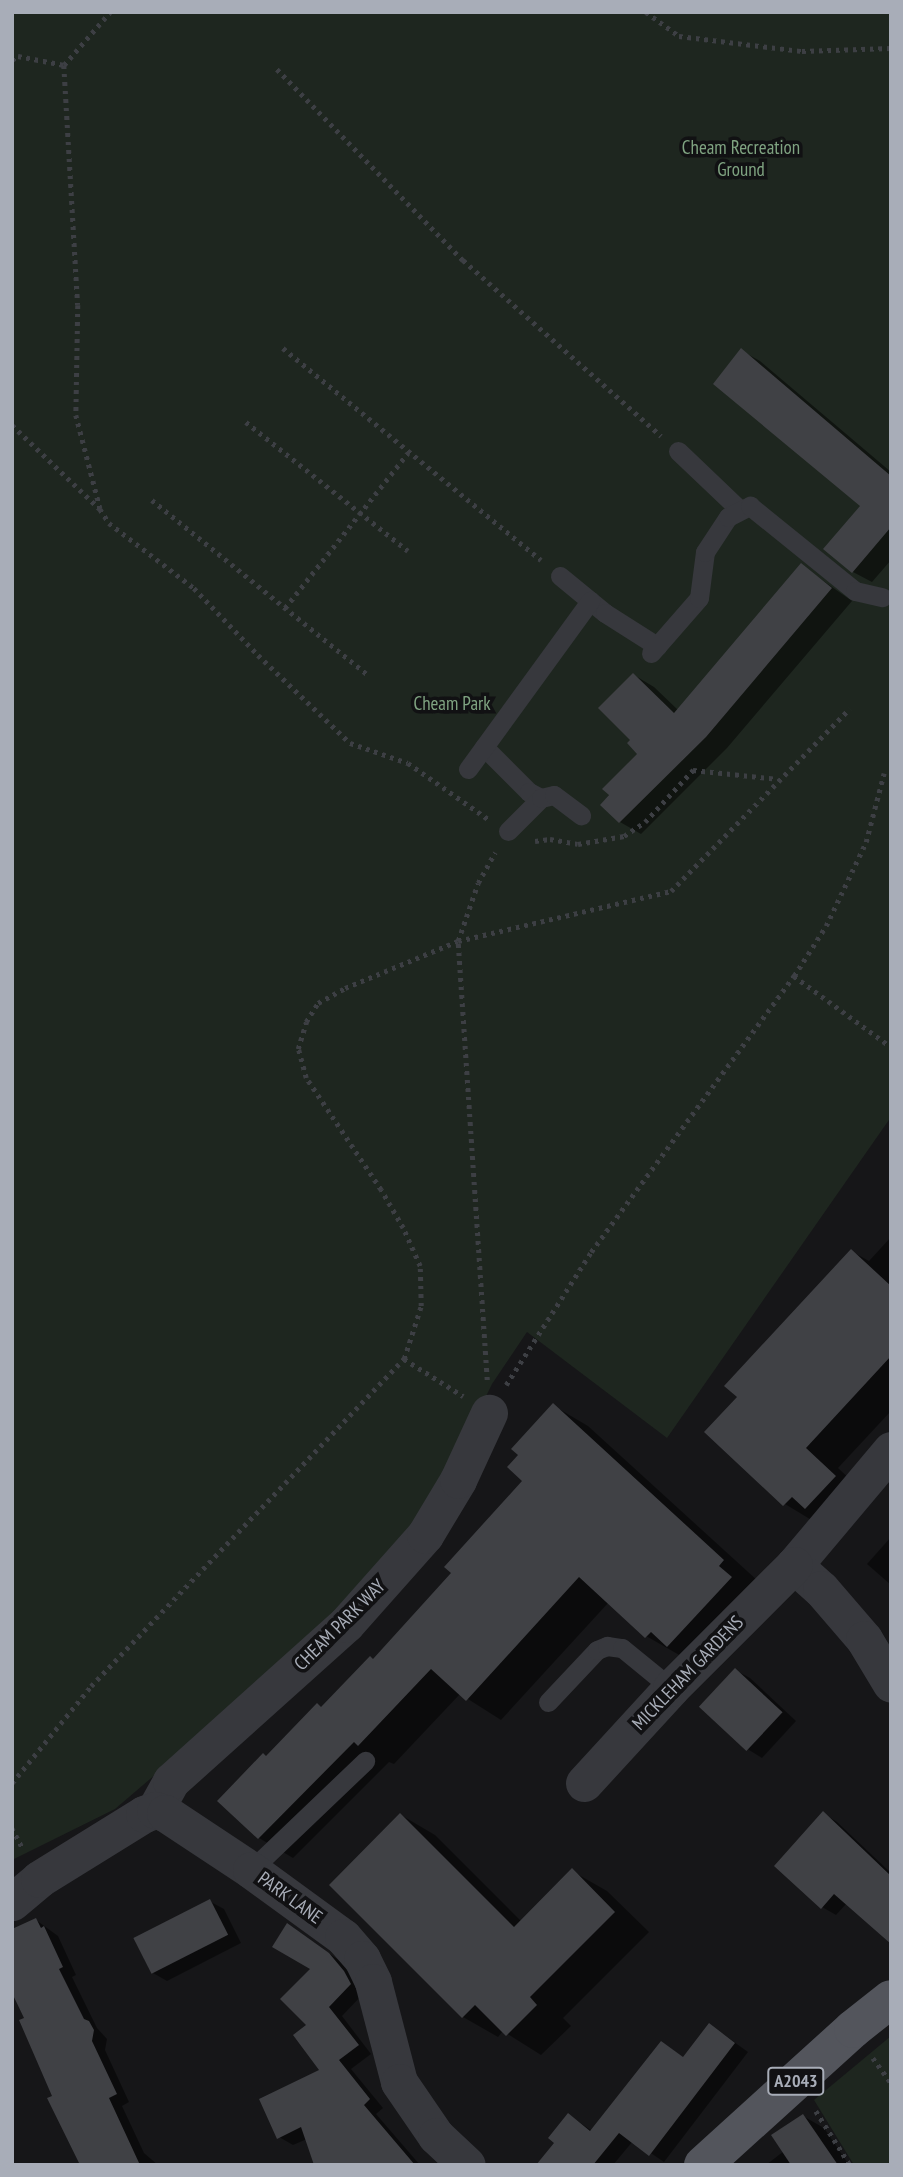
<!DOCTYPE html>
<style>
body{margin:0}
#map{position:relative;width:903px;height:2177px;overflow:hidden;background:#161618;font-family:"PT Sans Narrow",sans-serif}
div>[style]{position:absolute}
.green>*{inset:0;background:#1e261f}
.shadow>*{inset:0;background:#0007}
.building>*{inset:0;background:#404145;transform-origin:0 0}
.path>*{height:4.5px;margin-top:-2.25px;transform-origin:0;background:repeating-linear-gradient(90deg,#3d3f44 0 3.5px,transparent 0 8.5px)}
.service>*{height:19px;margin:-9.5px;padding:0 9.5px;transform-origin:9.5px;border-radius:9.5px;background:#37383d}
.minor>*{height:37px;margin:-18.5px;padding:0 18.5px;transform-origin:18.5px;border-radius:18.5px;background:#37383d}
.primary>*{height:38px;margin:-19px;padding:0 19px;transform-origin:19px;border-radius:19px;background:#53555c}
span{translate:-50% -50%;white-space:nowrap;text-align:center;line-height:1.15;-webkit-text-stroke:7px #111113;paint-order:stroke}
.shield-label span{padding:2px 5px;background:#111113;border:2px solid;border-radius:5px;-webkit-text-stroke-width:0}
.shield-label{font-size:18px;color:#a8adb8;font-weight:700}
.park-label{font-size:19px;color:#7fa381}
.street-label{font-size:19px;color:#a8adb8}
.frame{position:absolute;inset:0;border:14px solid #a8adb8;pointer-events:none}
</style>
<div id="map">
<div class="green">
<i style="clip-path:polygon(12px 12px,891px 12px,891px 1117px,667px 1438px,527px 1332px,492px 1384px,436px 1499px,357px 1602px,115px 1809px,12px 1860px)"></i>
<i style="clip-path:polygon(891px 2036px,891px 2165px,854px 2165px,814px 2100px)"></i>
</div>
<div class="shadow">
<i style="clip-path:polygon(742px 351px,760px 361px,891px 472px,891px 560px,872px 582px,853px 572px,862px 506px)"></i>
<i style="clip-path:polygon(802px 566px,852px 601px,727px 748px,641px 834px,620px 822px,602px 804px,640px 754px,633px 740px,634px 675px,654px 687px,678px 710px)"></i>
<i style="clip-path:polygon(891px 1237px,891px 1411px,838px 1468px,868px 1496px,818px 1524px,785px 1504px,739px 1397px,851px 1251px,869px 1261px)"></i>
<i style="clip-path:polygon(554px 1406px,588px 1426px,758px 1581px,681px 1656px,646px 1636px,609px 1602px,501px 1720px,460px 1694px,394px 1764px,389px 1762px,293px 1858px,259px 1838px,268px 1758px,374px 1660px,453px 1573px,525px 1481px)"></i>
<i style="clip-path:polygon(891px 1537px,891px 1585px,867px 1564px)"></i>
<i style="clip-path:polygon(735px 1670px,750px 1678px,796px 1721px,762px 1758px,749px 1750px,701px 1706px)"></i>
<i style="clip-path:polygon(823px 1813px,837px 1822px,891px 1873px,891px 1939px,847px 1903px,836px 1915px,822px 1907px)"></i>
<i style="clip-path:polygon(401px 1815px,435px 1835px,521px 1921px,572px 1871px,607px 1891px,649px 1932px,563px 2018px,571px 2026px,541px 2055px,503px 2031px,498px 2037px,463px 2017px)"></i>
<i style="clip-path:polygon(209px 1901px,224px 1909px,241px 1943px,167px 1981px,153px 1973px,135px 1939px)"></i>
<i style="clip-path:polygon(36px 1920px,58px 1936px,76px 1975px,72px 1977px,97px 2028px,107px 2039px,105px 2050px,129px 2102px,122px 2106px,144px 2153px,158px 2165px,84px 2165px,54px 2096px,26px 2019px)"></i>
<i style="clip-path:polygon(288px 1925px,343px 1963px,364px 1993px,342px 2016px,371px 2054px,351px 2069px,383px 2108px,376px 2114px,420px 2165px,316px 2165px,307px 2139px,293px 2145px,279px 2137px,321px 2070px,309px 2025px,312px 1969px)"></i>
<i style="clip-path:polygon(723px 2034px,748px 2052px,664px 2162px,633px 2141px,613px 2165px,538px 2165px,556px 2143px,569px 2115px,592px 2131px,662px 2043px,684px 2058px)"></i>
<i style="clip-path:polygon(803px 2116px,824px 2128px,849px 2165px,766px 2165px,784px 2151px)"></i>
</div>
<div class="building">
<i style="clip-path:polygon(741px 348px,891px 476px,891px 527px,852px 573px,823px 549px,860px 506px,713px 384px)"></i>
<i style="clip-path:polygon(801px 563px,832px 588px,706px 737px,619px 823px,600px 805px,609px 795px,602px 789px,637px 754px,627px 743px,630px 740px,598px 708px,633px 673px,674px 713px)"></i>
<i style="clip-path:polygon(851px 1249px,891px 1286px,891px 1356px,806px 1448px,836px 1476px,805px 1509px,792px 1497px,783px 1506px,704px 1432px,737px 1397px,724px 1386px)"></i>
<i style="clip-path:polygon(553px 1403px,724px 1560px,719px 1566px,732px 1577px,667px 1647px,651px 1632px,645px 1638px,579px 1577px,466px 1701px,431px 1669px,358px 1746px,354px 1742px,258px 1839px,217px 1801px,263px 1753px,266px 1756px,317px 1703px,321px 1707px,370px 1656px,373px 1659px,451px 1573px,444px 1567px,522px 1481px,507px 1467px,518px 1455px,511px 1449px)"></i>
<i style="left:735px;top:1668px;width:65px;height:53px;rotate:43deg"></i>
<i style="clip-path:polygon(823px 1811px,891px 1876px,891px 1944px,834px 1894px,821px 1909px,774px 1866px)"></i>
<i style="clip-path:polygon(400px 1813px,514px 1927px,572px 1868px,615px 1912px,530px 1997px,537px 2005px,506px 2036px,475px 2005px,462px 2018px,329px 1885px)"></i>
<i style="left:210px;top:1899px;width:40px;height:86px;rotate:63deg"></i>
<i style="clip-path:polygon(36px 1918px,41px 1928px,44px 1926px,63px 1967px,59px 1969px,84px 2019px,89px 2021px,94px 2030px,92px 2041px,117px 2094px,109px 2098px,140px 2165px,80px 2165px,47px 2098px,52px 2096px,19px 2020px,24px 2018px,12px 1993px,12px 1929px)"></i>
<i style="clip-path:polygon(287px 1923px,329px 1953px,344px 1971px,351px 1984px,329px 2007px,359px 2045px,339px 2060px,370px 2099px,364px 2105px,415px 2165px,314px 2165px,301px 2127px,277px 2139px,259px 2099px,319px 2070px,293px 2035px,306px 2025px,280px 1999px,310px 1969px,272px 1947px)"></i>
<i style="clip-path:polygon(709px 2023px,735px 2043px,649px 2156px,619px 2133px,593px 2165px,536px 2165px,554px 2143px,548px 2138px,568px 2113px,590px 2131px,661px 2041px,683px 2057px)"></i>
<i style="clip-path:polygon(803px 2114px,838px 2165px,791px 2165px,771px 2135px)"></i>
</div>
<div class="path">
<i style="left:646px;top:12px;width:41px;rotate:36deg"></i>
<i style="left:679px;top:36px;width:124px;rotate:7deg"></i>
<i style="left:802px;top:51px;width:89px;rotate:-1.9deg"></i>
<i style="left:12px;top:60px;width:7px;rotate:-34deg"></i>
<i style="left:18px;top:56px;width:47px;rotate:11.1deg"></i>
<i style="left:64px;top:65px;width:70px;rotate:-49deg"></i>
<i style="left:64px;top:65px;width:240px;rotate:86.7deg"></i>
<i style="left:78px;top:305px;width:110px;rotate:91deg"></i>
<i style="left:76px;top:415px;width:96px;rotate:75.5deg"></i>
<i style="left:277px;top:69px;width:267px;rotate:45.8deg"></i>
<i style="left:463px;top:260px;width:265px;rotate:41.6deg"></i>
<i style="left:283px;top:348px;width:334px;rotate:39.4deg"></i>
<i style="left:246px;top:422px;width:207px;rotate:38.5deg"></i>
<i style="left:12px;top:425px;width:122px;rotate:43.7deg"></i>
<i style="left:100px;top:509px;width:17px;rotate:57deg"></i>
<i style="left:109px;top:523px;width:107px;rotate:37.4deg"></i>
<i style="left:194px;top:588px;width:93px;rotate:46.3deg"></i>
<i style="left:258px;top:655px;width:127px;rotate:43.7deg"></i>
<i style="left:350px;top:743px;width:61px;rotate:19deg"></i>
<i style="left:408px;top:763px;width:98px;rotate:35deg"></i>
<i style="left:152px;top:500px;width:278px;rotate:39deg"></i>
<i style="left:285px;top:608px;width:198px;rotate:-51.6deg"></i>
<i style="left:535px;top:841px;width:15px;rotate:-8deg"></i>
<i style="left:550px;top:839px;width:28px;rotate:10deg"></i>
<i style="left:578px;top:844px;width:47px;rotate:-9.9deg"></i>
<i style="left:624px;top:836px;width:25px;rotate:-34deg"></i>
<i style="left:645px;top:822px;width:71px;rotate:-47.3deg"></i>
<i style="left:693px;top:770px;width:85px;rotate:6deg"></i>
<i style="left:794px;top:976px;width:120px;rotate:36.2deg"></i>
<i style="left:404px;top:1359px;width:70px;rotate:32.1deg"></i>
<i style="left:487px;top:1380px;width:440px;rotate:-93.8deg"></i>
<i style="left:458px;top:941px;width:219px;rotate:-13.2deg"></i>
<i style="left:671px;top:891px;width:255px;rotate:-45.6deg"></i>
<i style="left:506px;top:1385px;width:158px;rotate:-57.4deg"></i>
<i style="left:591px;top:1252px;width:343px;rotate:-53.7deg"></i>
<i style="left:794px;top:976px;width:59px;rotate:-57.4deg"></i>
<i style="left:826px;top:926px;width:93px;rotate:-64.5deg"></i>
<i style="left:866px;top:842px;width:71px;rotate:-75.4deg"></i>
<i style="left:12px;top:1783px;width:125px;rotate:-50.8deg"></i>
<i style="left:91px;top:1686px;width:453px;rotate:-46.3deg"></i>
<i style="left:404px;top:1359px;width:56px;rotate:-72.2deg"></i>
<i style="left:421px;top:1306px;width:40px;rotate:-91.4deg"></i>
<i style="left:420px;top:1266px;width:42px;rotate:-114.1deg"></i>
<i style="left:403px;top:1228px;width:44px;rotate:-120.1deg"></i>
<i style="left:381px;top:1190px;width:135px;rotate:-123.8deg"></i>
<i style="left:306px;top:1078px;width:30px;rotate:-105deg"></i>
<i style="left:298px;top:1049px;width:28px;rotate:-73deg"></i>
<i style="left:306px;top:1022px;width:22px;rotate:-58deg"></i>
<i style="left:318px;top:1003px;width:31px;rotate:-29deg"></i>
<i style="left:345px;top:988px;width:122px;rotate:-22.6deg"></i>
<i style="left:458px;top:941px;width:61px;rotate:-71deg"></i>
<i style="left:478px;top:883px;width:35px;rotate:-61deg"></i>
<i style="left:12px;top:1828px;width:24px;rotate:62deg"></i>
<i style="left:873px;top:2058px;width:31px;rotate:54deg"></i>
<i style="left:816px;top:2111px;width:64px;rotate:57.8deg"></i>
</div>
<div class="service">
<i style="left:678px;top:451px;width:86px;rotate:43.6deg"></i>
<i style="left:560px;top:576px;width:58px;rotate:39.4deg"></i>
<i style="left:605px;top:613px;width:62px;rotate:32.4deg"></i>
<i style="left:651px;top:653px;width:73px;rotate:-48.9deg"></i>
<i style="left:699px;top:598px;width:46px;rotate:-82.6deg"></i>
<i style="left:705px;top:552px;width:42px;rotate:-56.7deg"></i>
<i style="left:728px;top:517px;width:25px;rotate:-27deg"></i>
<i style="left:750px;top:506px;width:135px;rotate:39deg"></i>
<i style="left:855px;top:591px;width:28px;rotate:13deg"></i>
<i style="left:484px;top:747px;width:64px;rotate:45deg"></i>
<i style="left:529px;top:792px;width:13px;rotate:27deg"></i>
<i style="left:468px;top:769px;width:208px;rotate:-54deg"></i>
<i style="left:508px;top:831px;width:47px;rotate:-45deg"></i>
<i style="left:541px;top:798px;width:13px;rotate:-13deg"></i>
<i style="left:554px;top:795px;width:34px;rotate:37deg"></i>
<i style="left:548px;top:1702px;width:71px;rotate:-46.7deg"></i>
<i style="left:597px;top:1650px;width:11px;rotate:-22deg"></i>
<i style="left:607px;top:1646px;width:15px;rotate:8deg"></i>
<i style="left:622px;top:1648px;width:63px;rotate:39.2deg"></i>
<i style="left:251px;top:1870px;width:158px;rotate:-43.7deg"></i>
</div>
<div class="minor">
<i style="left:891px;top:1450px;width:150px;rotate:130.1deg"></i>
<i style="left:794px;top:1565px;width:36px;rotate:42deg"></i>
<i style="left:821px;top:1589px;width:66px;rotate:49.3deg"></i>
<i style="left:864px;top:1639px;width:52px;rotate:59deg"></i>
<i style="left:584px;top:1783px;width:129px;rotate:-47.5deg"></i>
<i style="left:671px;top:1688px;width:174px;rotate:-45deg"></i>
<i style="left:155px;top:1810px;width:33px;rotate:-61deg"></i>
<i style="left:171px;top:1781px;width:235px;rotate:-41.9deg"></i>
<i style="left:346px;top:1624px;width:119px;rotate:-48.4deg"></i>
<i style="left:425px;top:1535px;width:64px;rotate:-59deg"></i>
<i style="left:458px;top:1480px;width:74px;rotate:-65.2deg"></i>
<i style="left:12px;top:1902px;width:35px;rotate:-40deg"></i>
<i style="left:39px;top:1879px;width:123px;rotate:-31.8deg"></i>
<i style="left:144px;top:1814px;width:12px;rotate:-20deg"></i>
<i style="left:155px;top:1810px;width:10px;rotate:17deg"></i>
<i style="left:165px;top:1813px;width:103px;rotate:33.5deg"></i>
<i style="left:251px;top:1870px;width:114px;rotate:36.1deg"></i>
<i style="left:343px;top:1937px;width:29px;rotate:49deg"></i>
<i style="left:362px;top:1959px;width:25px;rotate:64deg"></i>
<i style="left:373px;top:1982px;width:103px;rotate:75.4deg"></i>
<i style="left:399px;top:2082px;width:65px;rotate:55.6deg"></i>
<i style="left:436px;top:2136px;width:42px;rotate:43.1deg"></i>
</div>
<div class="primary">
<i style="left:703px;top:2165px;width:202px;rotate:-42.2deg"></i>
<i style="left:853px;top:2029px;width:48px;rotate:-38.3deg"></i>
</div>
<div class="shield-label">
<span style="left:796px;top:2081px">A2043</span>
</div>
<div class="park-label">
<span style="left:741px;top:159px">Cheam Recreation<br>Ground</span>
<span style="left:452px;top:704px">Cheam Park</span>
</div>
<div class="street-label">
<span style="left:340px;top:1625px;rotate:-45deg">CHEAM PARK WAY</span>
<span style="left:688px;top:1673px;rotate:-46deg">MICKLEHAM GARDENS</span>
<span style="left:290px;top:1898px;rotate:36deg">PARK LANE</span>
</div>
<div class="frame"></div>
</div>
